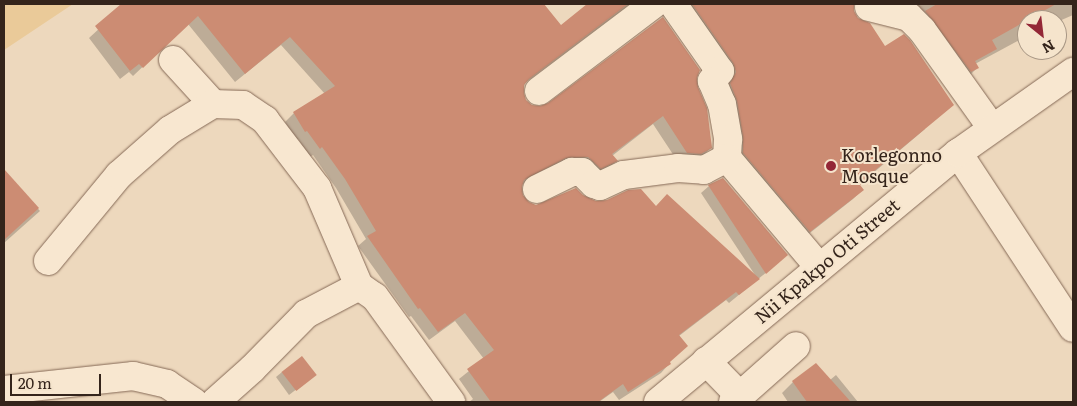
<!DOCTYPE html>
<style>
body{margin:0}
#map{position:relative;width:1077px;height:406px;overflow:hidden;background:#edd8bd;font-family:Literata,serif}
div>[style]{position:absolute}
.sand>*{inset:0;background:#eaca99}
.shadow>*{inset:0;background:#0003}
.building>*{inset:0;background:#cc8c73;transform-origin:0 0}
.roads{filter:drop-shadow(0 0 1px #856956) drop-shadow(0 0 1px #856956)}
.minor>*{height:28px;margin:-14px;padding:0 14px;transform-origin:14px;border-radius:14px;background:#f8e7d0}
.dots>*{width:14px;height:14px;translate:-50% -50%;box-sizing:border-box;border:2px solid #f5e4cc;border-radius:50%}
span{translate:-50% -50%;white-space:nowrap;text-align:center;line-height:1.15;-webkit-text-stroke:4px #f5e4cc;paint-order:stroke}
.poi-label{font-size:18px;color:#34241b}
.left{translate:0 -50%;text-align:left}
.street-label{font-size:18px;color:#34241b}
.frame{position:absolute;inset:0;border:5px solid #34241b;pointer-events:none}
.north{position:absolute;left:1017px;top:10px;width:50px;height:50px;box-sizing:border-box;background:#f5e4cc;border:1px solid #a89785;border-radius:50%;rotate:151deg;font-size:14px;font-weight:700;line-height:20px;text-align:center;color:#34241b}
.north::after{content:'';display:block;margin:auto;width:18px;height:22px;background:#932736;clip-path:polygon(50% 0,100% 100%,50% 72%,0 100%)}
.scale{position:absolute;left:10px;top:374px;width:91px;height:22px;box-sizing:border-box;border:2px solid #34241b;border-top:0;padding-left:6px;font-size:15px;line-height:18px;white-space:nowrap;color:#34241b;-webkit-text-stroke:4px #f5e4cc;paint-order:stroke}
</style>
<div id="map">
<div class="sand">
<i style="clip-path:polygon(5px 4px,73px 4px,4px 50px)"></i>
</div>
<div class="shadow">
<i style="clip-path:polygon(126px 4px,134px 4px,138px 8px,142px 4px,543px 4px,560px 27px,589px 4px,630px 4px,525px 83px,522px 94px,525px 101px,533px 107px,542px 108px,695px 78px,711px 148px,701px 157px,678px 162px,653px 124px,612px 156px,616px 161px,607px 170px,591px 177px,555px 166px,521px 185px,522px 196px,528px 203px,536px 206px,583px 196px,596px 202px,656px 208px,755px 275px,701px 193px,709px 186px,779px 262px,729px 303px,726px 300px,679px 336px,669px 364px,661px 373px,619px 400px,613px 392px,599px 402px,469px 402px,473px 399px,459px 379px,484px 359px,455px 321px,429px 340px,411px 316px,409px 317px,358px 246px,366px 239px,336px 188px,313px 155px,310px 157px,298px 139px,296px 140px,285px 122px,294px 113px,325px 94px,281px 45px,235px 82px,188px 24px,133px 76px,129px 72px,120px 79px,89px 38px)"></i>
<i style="clip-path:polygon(677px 4px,854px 4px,853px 11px,925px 129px,859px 185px,862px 190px,853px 199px,801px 240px,735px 146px)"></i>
<i style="clip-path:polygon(897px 4px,1073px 4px,1073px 15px,1057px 22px,1057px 20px,1027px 20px,1027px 36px,975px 64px,977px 68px,968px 77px)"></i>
<i style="clip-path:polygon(15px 183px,40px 211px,4px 243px,4px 185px,8px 190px)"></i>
<i style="clip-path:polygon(282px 372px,315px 375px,289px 395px,276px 377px)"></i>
<i style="clip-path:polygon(836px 375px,858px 402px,788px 402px,782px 393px,793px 382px,830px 380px)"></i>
</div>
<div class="building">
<i style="clip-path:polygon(121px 4px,544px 4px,561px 25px,587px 4px,628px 4px,529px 79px,524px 85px,524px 93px,526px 100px,532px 105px,540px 106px,548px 103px,663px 17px,700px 70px,697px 78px,698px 87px,707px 108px,712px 148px,701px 154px,687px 153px,663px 116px,612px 154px,618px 161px,601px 169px,588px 157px,566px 158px,524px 180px,522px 187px,523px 195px,529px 202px,536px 205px,576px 188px,583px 195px,596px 201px,607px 200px,628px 190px,641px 189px,656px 206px,667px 194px,760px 279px,739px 295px,736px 292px,679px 335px,688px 346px,670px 362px,671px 364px,628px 392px,623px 384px,598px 402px,491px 402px,467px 369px,494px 350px,465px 313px,438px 332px,420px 308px,418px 309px,367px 236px,376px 231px,345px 179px,322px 147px,320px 149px,307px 131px,305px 132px,293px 112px,335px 86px,290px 37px,245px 74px,198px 16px,143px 68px,139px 64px,130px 71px,95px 26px)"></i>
<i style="clip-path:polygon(692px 4px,854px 4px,854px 11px,858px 18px,870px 23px,885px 46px,904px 34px,910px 40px,954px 105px,873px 172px,874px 174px,860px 185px,864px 190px,810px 232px,743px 153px,743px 137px,737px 101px,730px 83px,736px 72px,733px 63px)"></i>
<i style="clip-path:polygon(937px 4px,1056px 4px,992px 40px,997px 49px,975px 61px,979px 68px,971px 72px,925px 11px)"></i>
<i style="clip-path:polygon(4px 169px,39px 208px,4px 240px)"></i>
<i style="clip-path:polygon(723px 178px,788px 255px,766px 274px,708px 185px)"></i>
<i style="left:302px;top:356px;width:24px;height:26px;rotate:52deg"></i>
<i style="clip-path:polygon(816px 363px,851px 402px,807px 402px,792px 381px)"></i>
</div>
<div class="roads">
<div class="minor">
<i style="left:673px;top:4px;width:82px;rotate:55deg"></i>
<i style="left:720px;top:71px;width:13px;rotate:129deg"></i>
<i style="left:712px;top:81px;width:25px;rotate:67deg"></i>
<i style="left:722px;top:104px;width:36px;rotate:80deg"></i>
<i style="left:728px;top:139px;width:19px;rotate:93deg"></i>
<i style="left:727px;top:158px;width:143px;rotate:49.8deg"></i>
<i style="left:869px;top:7px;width:41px;rotate:14deg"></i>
<i style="left:909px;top:17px;width:18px;rotate:45deg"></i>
<i style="left:922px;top:30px;width:120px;rotate:54.5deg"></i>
<i style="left:173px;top:60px;width:59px;rotate:47.7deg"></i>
<i style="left:213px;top:104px;width:30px;rotate:2deg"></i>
<i style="left:243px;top:105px;width:27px;rotate:34deg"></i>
<i style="left:265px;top:120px;width:86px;rotate:52.6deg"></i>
<i style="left:317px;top:188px;width:107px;rotate:66.8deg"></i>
<i style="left:359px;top:286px;width:19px;rotate:35deg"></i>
<i style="left:375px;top:297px;width:130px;rotate:54.1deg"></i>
<i style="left:539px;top:91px;width:144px;rotate:-37.1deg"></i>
<i style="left:958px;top:153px;width:209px;rotate:56.7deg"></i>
<i style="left:537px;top:189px;width:39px;rotate:-26deg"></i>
<i style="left:572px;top:172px;width:10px"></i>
<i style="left:582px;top:172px;width:17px;rotate:45deg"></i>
<i style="left:594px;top:184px;width:6px;rotate:18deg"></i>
<i style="left:600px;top:186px;width:26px;rotate:-25deg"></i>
<i style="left:624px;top:175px;width:54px;rotate:-7.4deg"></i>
<i style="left:678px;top:168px;width:26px;rotate:4deg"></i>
<i style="left:704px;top:170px;width:26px;rotate:-28deg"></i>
<i style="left:48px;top:261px;width:112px;rotate:-50.5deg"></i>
<i style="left:119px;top:175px;width:68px;rotate:-41.4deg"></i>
<i style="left:170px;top:130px;width:50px;rotate:-31.2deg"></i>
<i style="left:706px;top:361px;width:49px;rotate:45.8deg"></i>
<i style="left:4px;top:390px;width:130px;rotate:-6.2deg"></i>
<i style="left:133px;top:376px;width:35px;rotate:13deg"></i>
<i style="left:167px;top:384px;width:32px;rotate:34deg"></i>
<i style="left:215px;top:402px;width:50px;rotate:-41.7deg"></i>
<i style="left:252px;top:369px;width:77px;rotate:-45.5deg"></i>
<i style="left:306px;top:314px;width:60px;rotate:-27.8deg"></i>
<i style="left:658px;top:402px;width:390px;rotate:-39.7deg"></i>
<i style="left:958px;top:153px;width:141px;rotate:-35.2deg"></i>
<i style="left:733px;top:402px;width:84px;rotate:-41.6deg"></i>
</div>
</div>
<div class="dots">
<i style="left:831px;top:166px;background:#932736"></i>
</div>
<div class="poi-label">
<span class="left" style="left:841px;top:166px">Korlegonno<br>Mosque</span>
</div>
<div class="street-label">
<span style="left:827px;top:261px;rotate:-40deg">Nii Kpakpo Oti Street</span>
</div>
<div class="frame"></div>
<div class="north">N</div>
<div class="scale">20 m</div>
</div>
